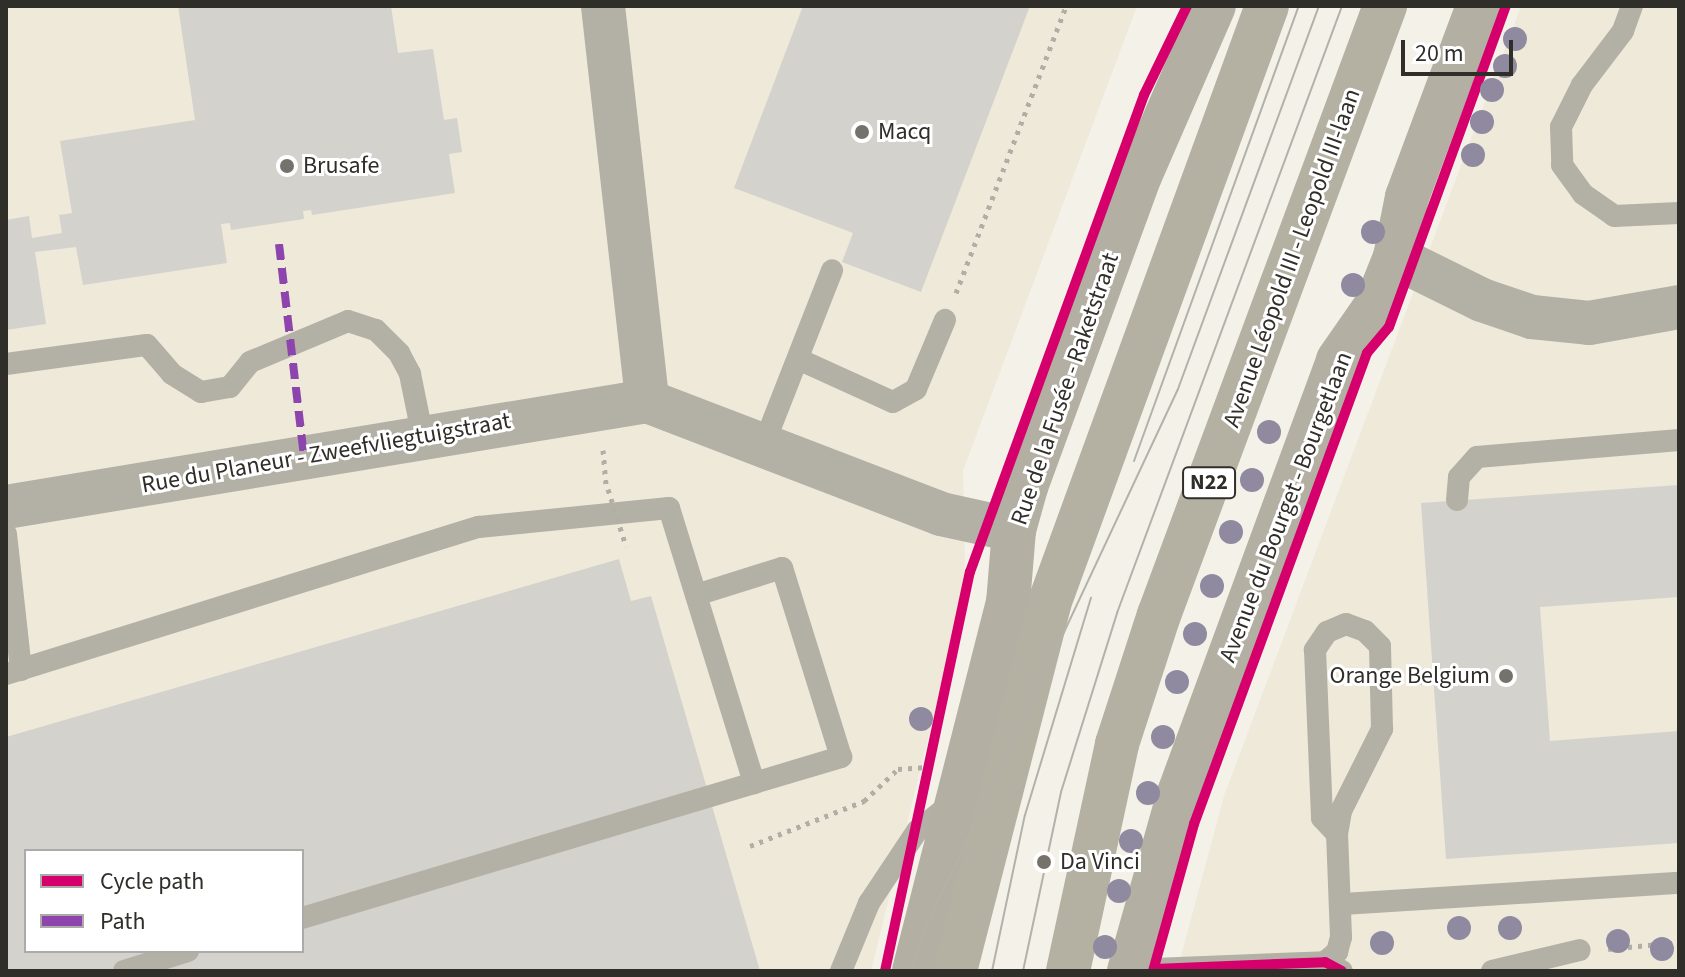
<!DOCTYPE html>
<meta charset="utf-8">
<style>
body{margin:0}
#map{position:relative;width:1685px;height:977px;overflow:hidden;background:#f4f1e9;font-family:"Source Sans 3",sans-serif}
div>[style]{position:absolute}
.built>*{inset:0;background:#eee9d9}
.building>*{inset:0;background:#d4d2cc}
.path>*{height:5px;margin-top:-2.5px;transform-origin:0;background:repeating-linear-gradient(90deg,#b1aea6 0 4px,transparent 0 10px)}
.lane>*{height:22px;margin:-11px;padding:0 11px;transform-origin:11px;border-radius:11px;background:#b3b0a5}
.street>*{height:44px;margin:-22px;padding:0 22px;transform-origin:22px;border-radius:22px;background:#b3b0a5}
.secondary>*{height:44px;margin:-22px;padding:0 22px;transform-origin:22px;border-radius:22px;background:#b3afa2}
.primary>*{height:44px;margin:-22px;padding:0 22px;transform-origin:22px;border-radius:22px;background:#b4b0a2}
.tram>*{height:2px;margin:-1px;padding:0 1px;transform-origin:1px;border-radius:1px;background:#b3b1a9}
.path-bridge>*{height:5px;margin-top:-2.5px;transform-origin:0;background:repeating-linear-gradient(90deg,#b1aea6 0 4px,transparent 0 10px)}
.quiet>*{height:8px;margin-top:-4px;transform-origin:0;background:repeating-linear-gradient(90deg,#8e44ad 0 16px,transparent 0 24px)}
.cycleway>*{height:10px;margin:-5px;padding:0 5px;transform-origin:5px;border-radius:5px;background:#d6006c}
.trees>*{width:24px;height:24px;margin:-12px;border-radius:50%;background:#8f8aa0}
.dots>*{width:22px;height:22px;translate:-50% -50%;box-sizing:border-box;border:4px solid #fff;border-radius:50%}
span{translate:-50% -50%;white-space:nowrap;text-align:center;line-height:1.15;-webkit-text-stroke:6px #fff;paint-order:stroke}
.shield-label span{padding:2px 6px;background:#fff;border:2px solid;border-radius:6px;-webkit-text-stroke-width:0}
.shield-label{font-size:22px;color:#302e29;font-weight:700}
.poi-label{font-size:24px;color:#302e29}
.left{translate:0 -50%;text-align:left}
.right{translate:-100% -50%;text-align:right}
.street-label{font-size:24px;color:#302e29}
.frame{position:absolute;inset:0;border:8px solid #302e29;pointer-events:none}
.legend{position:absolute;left:24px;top:849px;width:280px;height:104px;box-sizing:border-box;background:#fff;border:2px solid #acaba9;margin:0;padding:10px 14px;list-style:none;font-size:24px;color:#302e29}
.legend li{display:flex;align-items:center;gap:16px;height:40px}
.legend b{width:40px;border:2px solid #acaba9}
.scale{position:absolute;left:1401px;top:40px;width:112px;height:36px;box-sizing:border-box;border:4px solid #302e29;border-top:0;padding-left:10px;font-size:24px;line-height:28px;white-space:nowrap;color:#302e29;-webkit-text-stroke:6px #fff;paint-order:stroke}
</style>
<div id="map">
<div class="built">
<i style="clip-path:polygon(evenodd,6px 6px,1137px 6px,963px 471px,965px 566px,954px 632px,871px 971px,6px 971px,6px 6px,26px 851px,302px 851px,302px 951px,26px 951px,26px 851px)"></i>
<i style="clip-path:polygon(1521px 6px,1679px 6px,1679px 971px,1177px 971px,1224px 796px)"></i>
</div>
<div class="building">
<i style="clip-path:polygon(178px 6px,391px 6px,398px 53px,433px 49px,444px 120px,457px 118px,462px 152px,449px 154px,455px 193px,312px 215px,311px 210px,303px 211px,304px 219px,231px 230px,230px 223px,221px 224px,227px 263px,83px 285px,76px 247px,35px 252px,46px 324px,6px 330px,6px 220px,29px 216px,32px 238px,62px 233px,59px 215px,72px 213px,60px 141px,195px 120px)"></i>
<i style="clip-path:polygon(803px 6px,1030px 6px,921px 292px,842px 262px,853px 233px,734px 188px)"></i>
<i style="clip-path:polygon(1679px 485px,1679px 597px,1540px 607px,1550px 741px,1679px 731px,1679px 843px,1446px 859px,1421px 503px)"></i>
<i style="clip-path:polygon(evenodd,619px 559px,631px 601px,651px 596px,760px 971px,6px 971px,6px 737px,619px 559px,26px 851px,302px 851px,302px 951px,26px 951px,26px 851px)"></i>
</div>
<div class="path">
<i style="left:956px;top:293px;width:307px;rotate:-69deg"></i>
<i style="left:603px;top:450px;width:34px;rotate:85deg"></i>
<i style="left:1408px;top:682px;width:26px;rotate:-2deg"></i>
<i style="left:750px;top:846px;width:123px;rotate:-21.5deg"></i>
<i style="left:864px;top:801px;width:47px;rotate:-43.3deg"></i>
<i style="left:898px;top:769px;width:28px;rotate:-4deg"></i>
<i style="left:1608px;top:949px;width:71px;rotate:-5.6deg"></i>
</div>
<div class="lane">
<i style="left:1632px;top:6px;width:27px;rotate:110deg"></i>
<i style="left:1623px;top:31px;width:68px;rotate:127.2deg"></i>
<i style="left:1582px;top:85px;width:47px;rotate:116.6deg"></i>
<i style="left:1561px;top:127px;width:38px;rotate:88deg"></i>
<i style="left:1562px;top:165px;width:36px;rotate:54deg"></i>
<i style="left:1583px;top:194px;width:38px;rotate:35deg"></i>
<i style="left:1614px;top:216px;width:65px;rotate:-2.6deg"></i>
<i style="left:798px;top:359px;width:104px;rotate:24.4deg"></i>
<i style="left:893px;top:402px;width:26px;rotate:-29deg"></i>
<i style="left:916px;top:389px;width:75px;rotate:-67.2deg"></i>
<i style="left:6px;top:364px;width:142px;rotate:-7.7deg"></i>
<i style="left:147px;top:345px;width:38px;rotate:49deg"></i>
<i style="left:172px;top:374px;width:34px;rotate:32deg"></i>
<i style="left:201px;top:392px;width:29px;rotate:-10deg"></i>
<i style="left:230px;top:387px;width:32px;rotate:-51deg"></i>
<i style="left:250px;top:362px;width:106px;rotate:-22.7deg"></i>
<i style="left:348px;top:321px;width:29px;rotate:18deg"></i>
<i style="left:376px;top:330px;width:33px;rotate:45deg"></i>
<i style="left:399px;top:353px;width:24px;rotate:62deg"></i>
<i style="left:410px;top:374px;width:65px;rotate:78.5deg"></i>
<i style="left:762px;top:449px;width:192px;rotate:-68.6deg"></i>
<i style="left:1457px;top:500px;width:23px;rotate:-85deg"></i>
<i style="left:1459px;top:477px;width:27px;rotate:-48deg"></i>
<i style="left:1477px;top:457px;width:203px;rotate:-4.8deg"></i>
<i style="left:6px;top:534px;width:137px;rotate:83.7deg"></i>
<i style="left:6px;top:674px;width:495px;rotate:-17.3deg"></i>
<i style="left:479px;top:527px;width:191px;rotate:-5.7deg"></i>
<i style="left:669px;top:508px;width:288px;rotate:72.8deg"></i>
<i style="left:1343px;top:904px;width:337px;rotate:-3.6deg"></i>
<i style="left:302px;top:918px;width:563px;rotate:-16.63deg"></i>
<i style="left:841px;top:757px;width:198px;rotate:-107.3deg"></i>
<i style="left:782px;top:568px;width:90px;rotate:162.6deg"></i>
<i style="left:1325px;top:962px;width:16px;rotate:-40deg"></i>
<i style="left:1337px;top:952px;width:16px;rotate:-75deg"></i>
<i style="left:1341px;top:937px;width:103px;rotate:-92.2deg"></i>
<i style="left:1337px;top:834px;width:23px;rotate:-80deg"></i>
<i style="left:1341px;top:811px;width:92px;rotate:-63.4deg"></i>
<i style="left:1382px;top:729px;width:83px;rotate:-91.4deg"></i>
<i style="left:1380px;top:646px;width:21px;rotate:-135deg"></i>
<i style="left:1365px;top:631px;width:20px;rotate:-160deg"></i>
<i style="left:1346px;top:624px;width:21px;rotate:157deg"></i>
<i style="left:1327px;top:632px;width:22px;rotate:124deg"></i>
<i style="left:1315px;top:650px;width:168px;rotate:87.6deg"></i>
<i style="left:1322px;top:818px;width:22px;rotate:47deg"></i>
<i style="left:1129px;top:970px;width:196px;rotate:-2.3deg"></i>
<i style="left:1325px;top:962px;width:19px;rotate:28deg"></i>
<i style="left:124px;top:971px;width:67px;rotate:-17.4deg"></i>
<i style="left:841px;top:971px;width:74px;rotate:-67.6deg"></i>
<i style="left:869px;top:903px;width:87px;rotate:-56.3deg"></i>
<i style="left:917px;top:831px;width:46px;rotate:-38.9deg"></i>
<i style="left:1492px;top:971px;width:90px;rotate:-13.4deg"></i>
</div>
<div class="street">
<i style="left:603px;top:6px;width:397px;rotate:83.6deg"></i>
<i style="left:1395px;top:257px;width:97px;rotate:26.3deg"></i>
<i style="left:1482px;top:300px;width:53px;rotate:18.8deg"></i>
<i style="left:1532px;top:317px;width:57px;rotate:6deg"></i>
<i style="left:1589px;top:323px;width:91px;rotate:-10.1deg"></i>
<i style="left:6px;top:507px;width:650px;rotate:-9.39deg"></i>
<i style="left:647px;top:401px;width:315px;rotate:21deg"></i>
<i style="left:941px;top:514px;width:75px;rotate:12.4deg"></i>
</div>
<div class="secondary">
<i style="left:914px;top:971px;width:380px;rotate:-75.7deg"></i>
<i style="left:1008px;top:603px;width:73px;rotate:-85.3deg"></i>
<i style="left:1014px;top:530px;width:45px;rotate:-74.4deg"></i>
<i style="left:1026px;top:487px;width:331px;rotate:-69.9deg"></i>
<i style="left:1140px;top:176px;width:185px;rotate:-66.5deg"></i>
<i style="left:1129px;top:971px;width:185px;rotate:-74.3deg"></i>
<i style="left:1179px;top:793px;width:461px;rotate:-69.8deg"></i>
<i style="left:1338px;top:360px;width:65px;rotate:-55.1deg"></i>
<i style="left:1375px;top:307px;width:54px;rotate:-68.2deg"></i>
<i style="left:1395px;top:257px;width:61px;rotate:-78.7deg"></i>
<i style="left:1407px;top:197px;width:204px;rotate:-69.6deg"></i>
</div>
<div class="primary">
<i style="left:955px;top:971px;width:379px;rotate:-75.6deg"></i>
<i style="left:1049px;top:604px;width:636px;rotate:-69.97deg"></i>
<i style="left:1068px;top:971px;width:232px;rotate:-77.8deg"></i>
<i style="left:1117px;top:744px;width:136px;rotate:-72deg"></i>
<i style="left:1159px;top:615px;width:650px;rotate:-69.64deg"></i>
</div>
<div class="tram">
<i style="left:1134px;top:461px;width:484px;rotate:-70.1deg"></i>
<i style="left:910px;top:971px;width:57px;rotate:-69.3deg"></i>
<i style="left:930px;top:918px;width:584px;rotate:-64.88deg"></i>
<i style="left:1178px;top:389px;width:408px;rotate:-69.8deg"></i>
<i style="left:992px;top:971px;width:159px;rotate:-78.1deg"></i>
<i style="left:1025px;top:815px;width:227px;rotate:-73.1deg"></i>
<i style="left:1023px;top:971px;width:183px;rotate:-78deg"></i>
<i style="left:1061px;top:792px;width:188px;rotate:-72.6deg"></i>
<i style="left:1117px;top:613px;width:647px;rotate:-69.66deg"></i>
</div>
<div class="path-bridge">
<i style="left:608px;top:489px;width:60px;rotate:72.5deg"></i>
</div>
<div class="quiet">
<i style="left:279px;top:244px;width:215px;rotate:83.3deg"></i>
</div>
<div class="cycleway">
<i style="left:1154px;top:969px;width:171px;rotate:-2.3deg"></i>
<i style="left:1325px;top:962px;width:19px;rotate:28deg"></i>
<i style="left:885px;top:971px;width:408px;rotate:-78deg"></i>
<i style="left:970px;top:572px;width:508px;rotate:-69.96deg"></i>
<i style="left:1144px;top:95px;width:99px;rotate:-64.2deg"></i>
<i style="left:1153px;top:971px;width:153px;rotate:-74.4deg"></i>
<i style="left:1194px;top:824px;width:502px;rotate:-69.83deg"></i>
<i style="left:1367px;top:353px;width:34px;rotate:-50deg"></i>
<i style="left:1389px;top:327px;width:342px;rotate:-70deg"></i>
</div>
<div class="trees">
<i style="left:1515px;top:39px"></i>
<i style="left:1505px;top:66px"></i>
<i style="left:1492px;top:90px"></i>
<i style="left:1482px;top:122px"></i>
<i style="left:1473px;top:155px"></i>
<i style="left:1373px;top:232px"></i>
<i style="left:1353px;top:285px"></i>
<i style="left:1269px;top:432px"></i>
<i style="left:1252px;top:480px"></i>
<i style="left:1231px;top:532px"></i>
<i style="left:1212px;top:586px"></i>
<i style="left:1195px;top:634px"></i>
<i style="left:1177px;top:682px"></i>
<i style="left:921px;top:719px"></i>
<i style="left:1163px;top:737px"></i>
<i style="left:1148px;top:793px"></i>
<i style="left:1131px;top:841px"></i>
<i style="left:1119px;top:891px"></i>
<i style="left:1459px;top:928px"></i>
<i style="left:1510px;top:928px"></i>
<i style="left:1618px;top:941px"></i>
<i style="left:1382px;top:943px"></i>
<i style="left:1105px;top:947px"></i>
<i style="left:1662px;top:949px"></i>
</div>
<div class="dots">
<i style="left:862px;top:132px;background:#75726c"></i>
<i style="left:287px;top:166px;background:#75726c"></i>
<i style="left:1506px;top:676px;background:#75726c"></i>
<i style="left:1044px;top:862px;background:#75726c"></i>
</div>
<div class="shield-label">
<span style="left:1209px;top:483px">N22</span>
</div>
<div class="poi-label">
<span class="left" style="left:878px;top:132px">Macq</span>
<span class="left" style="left:303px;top:166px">Brusafe</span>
<span class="right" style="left:1490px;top:676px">Orange Belgium</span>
<span class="left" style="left:1060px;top:862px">Da Vinci</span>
</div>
<div class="street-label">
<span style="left:1292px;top:258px;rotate:-70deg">Avenue Léopold III - Leopold III-laan</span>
<span style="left:1065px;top:389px;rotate:-71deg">Rue de la Fusée - Raketstraat</span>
<span style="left:326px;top:453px;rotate:-10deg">Rue du Planeur - Zweefvliegtuigstraat</span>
<span style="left:1286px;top:507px;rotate:-69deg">Avenue du Bourget - Bourgetlaan</span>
</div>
<div class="frame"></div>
<ul class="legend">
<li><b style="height:10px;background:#d6006c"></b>Cycle path</li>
<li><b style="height:10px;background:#8e44ad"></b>Path</li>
</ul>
<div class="scale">20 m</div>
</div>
